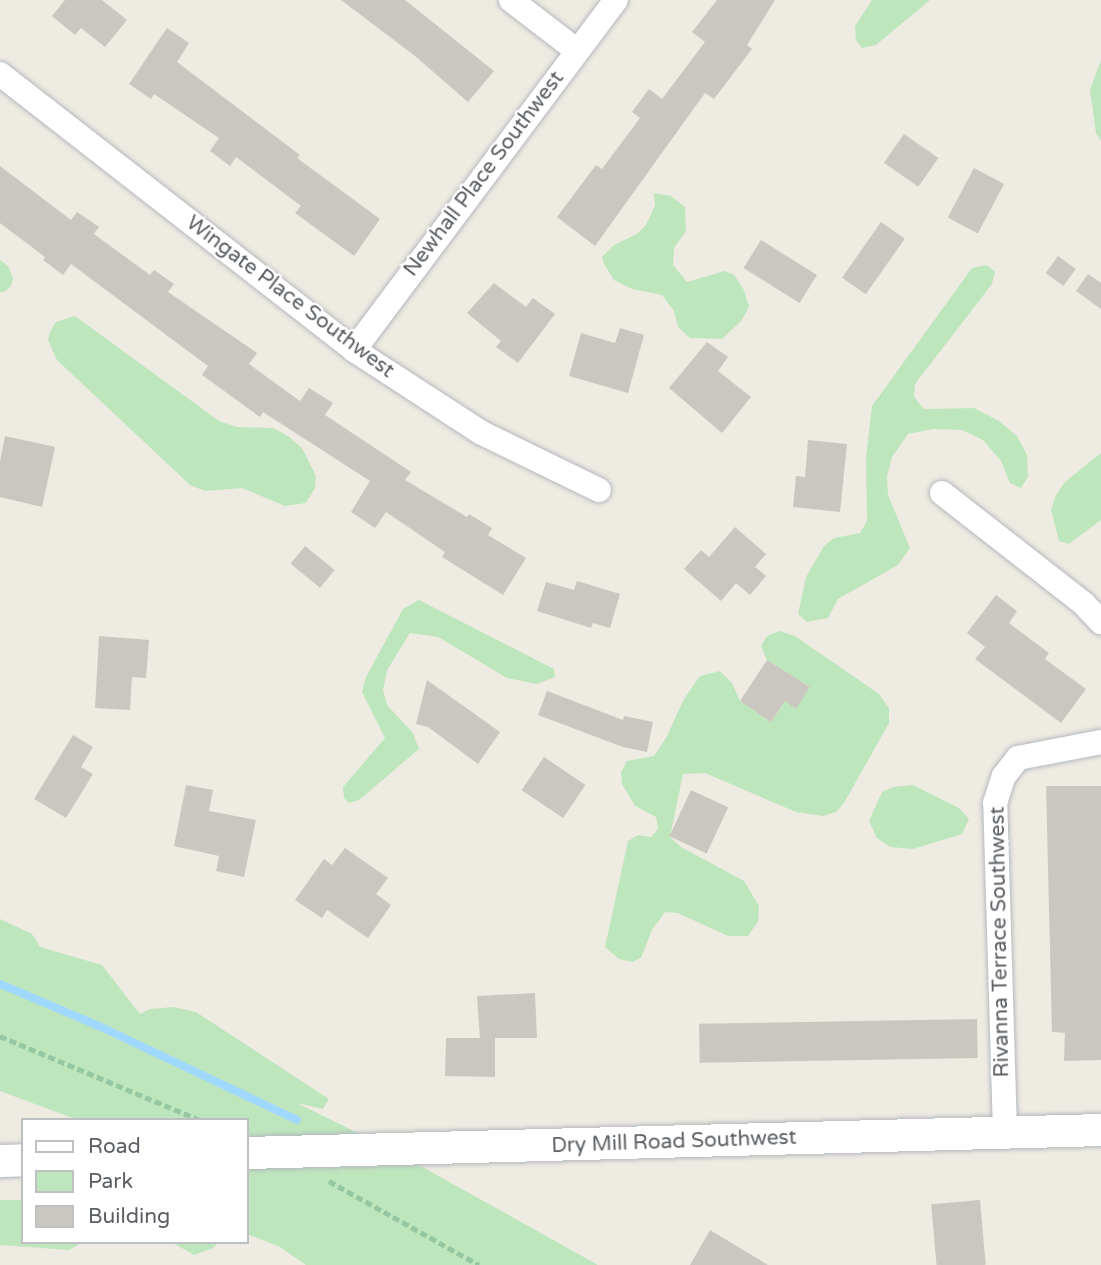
<!DOCTYPE html>
<style>
body{margin:0}
#map{position:relative;width:1101px;height:1265px;overflow:hidden;background:#eeebe2;font-family:"Varela Round",sans-serif}
div>[style]{position:absolute}
.green>*{inset:0;background:#bee6bd}
.stream>*{height:8px;margin:-4px;padding:0 4px;transform-origin:4px;border-radius:4px;background:#a0d8ff}
.building>*{inset:0;background:#cac7c1;transform-origin:0 0}
.path>*{height:4.5px;margin-top:-2.25px;transform-origin:0;background:repeating-linear-gradient(90deg,#96c7a3 0 7px,transparent 0 10.5px)}
.roads{filter:drop-shadow(0 0 2px #b5b8bd) drop-shadow(0 0 2px #b5b8bd)}
.minor>*{height:24px;margin:-12px;padding:0 12px;transform-origin:12px;border-radius:12px;background:#fff}
.tertiary>*{height:32px;margin:-16px;padding:0 16px;transform-origin:16px;border-radius:16px;background:#fff}
span{translate:-50% -50%;white-space:nowrap;text-align:center;line-height:1.15;-webkit-text-stroke:5px #fff;paint-order:stroke}
.street-label{font-size:21px;color:#5a5e63}
.legend{position:absolute;left:21px;top:1118px;width:228px;height:126px;box-sizing:border-box;background:#fff;border:2px solid #bdbfc1;margin:0;padding:9px 12px;list-style:none;font-size:21px;color:#5a5e63}
.legend li{display:flex;align-items:center;gap:14px;height:35px}
.legend b{width:35px;border:2px solid #bdbfc1}
</style>
<div id="map">
<div class="green">
<i style="clip-path:polygon(872px 0,930px 0,876px 45px,862px 48px,856px 40px,855px 26px)"></i>
<i style="clip-path:polygon(1101px 60px,1101px 141px,1096px 133px,1090px 90px)"></i>
<i style="clip-path:polygon(654px 193px,671px 196px,685px 207px,686px 231px,674px 248px,673px 265px,687px 282px,725px 271px,734px 275px,743px 288px,749px 306px,742px 320px,722px 339px,690px 338px,678px 327px,674px 311px,662px 295px,632px 289px,614px 280px,604px 264px,602px 257px,614px 245px,637px 234px,646px 225px,655px 205px)"></i>
<i style="clip-path:polygon(0 260px,8px 266px,13px 278px,11px 286px,4px 292px,0 292px)"></i>
<i style="clip-path:polygon(987px 265px,995px 272px,992px 284px,915px 384px,914px 397px,924px 409px,974px 408px,999px 421px,1017px 436px,1027px 455px,1028px 477px,1021px 488px,1010px 483px,1001px 461px,983px 440px,962px 430px,933px 429px,908px 434px,892px 457px,887px 476px,888px 495px,910px 548px,898px 565px,838px 599px,828px 618px,807px 622px,798px 614px,806px 577px,824px 546px,834px 538px,860px 533px,867px 521px,866px 457px,872px 406px,972px 268px)"></i>
<i style="clip-path:polygon(75px 316px,219px 421px,237px 427px,273px 428px,288px 436px,302px 448px,316px 476px,315px 488px,306px 503px,285px 506px,242px 488px,205px 491px,190px 485px,57px 360px,48px 340px,50px 332px,56px 322px)"></i>
<i style="clip-path:polygon(1101px 453px,1101px 520px,1069px 544px,1059px 541px,1051px 510px,1056px 495px,1065px 482px)"></i>
<i style="clip-path:polygon(419px 600px,554px 669px,555px 677px,537px 684px,507px 678px,438px 637px,410px 633px,387px 670px,383px 690px,387px 705px,413px 733px,419px 749px,359px 800px,349px 803px,344px 798px,343px 787px,385px 738px,362px 692px,366px 677px,403px 609px)"></i>
<i style="clip-path:polygon(779px 631px,795px 636px,879px 694px,889px 708px,889px 723px,844px 803px,836px 812px,823px 816px,796px 812px,705px 773px,683px 774px,670px 837px,681px 847px,744px 881px,759px 906px,758px 922px,748px 936px,728px 936px,678px 913px,665px 912px,652px 930px,641px 958px,632px 962px,619px 959px,605px 947px,628px 841px,638px 835px,651px 837px,658px 829px,656px 817px,635px 806px,622px 784px,621px 772px,627px 761px,654px 756px,666px 738px,684px 699px,700px 676px,720px 671px,732px 683px,740px 701px,771px 722px,785px 701px,796px 708px,810px 687px,767px 660px,761px 646px,767px 636px)"></i>
<i style="clip-path:polygon(913px 785px,959px 808px,969px 819px,962px 834px,913px 849px,890px 847px,877px 838px,869px 821px,882px 792px,893px 787px)"></i>
<i style="clip-path:polygon(0 919px,32px 934px,40px 947px,102px 965px,140px 1014px,150px 1009px,174px 1007px,196px 1012px,329px 1099px,323px 1109px,297px 1103px,392px 1150px,598px 1265px,306px 1265px,280px 1247px,247px 1234px,247px 1120px,78px 1120px,0 1091px)"></i>
<i style="clip-path:polygon(0 1200px,23px 1200px,23px 1242px,83px 1242px,69px 1250px,0 1245px)"></i>
<i style="clip-path:polygon(171px 1242px,219px 1242px,213px 1248px,194px 1255px)"></i>
</div>
<div class="stream">
<i style="left:0;top:984px;width:108px;rotate:23deg"></i>
<i style="left:99px;top:1026px;width:219px;rotate:25.4deg"></i>
</div>
<div class="building">
<i style="clip-path:polygon(65px 0,102px 0,127px 20px,105px 47px,81px 28px,75px 35px,52px 16px)"></i>
<i style="clip-path:polygon(341px 0,405px 0,494px 71px,468px 102px,415px 56px)"></i>
<i style="clip-path:polygon(717px 0,775px 0,747px 45px,752px 49px,714px 99px,705px 93px,595px 246px,557px 217px,596px 165px,602px 169px,640px 118px,632px 112px,649px 89px,662px 99px,705px 42px,692px 32px)"></i>
<i style="clip-path:polygon(167px 28px,189px 43px,177px 62px,300px 155px,297px 158px,380px 219px,354px 256px,295px 213px,301px 206px,236px 157px,230px 166px,210px 151px,219px 138px,154px 94px,151px 99px,129px 84px)"></i>
<i style="left:904px;top:134px;width:42px;height:35px;rotate:35deg"></i>
<i style="clip-path:polygon(0 166px,71px 220px,77px 212px,99px 227px,94px 234px,150px 275px,154px 270px,174px 284px,168px 292px,257px 353px,249px 364px,300px 401px,309px 388px,333px 403px,325px 415px,411px 472px,405px 480px,467px 517px,469px 514px,492px 528px,488px 535px,526px 558px,503px 595px,442px 557px,445px 552px,386px 512px,375px 528px,351px 512px,370px 481px,263px 412px,260px 417px,202px 375px,208px 366px,71px 264px,63px 275px,43px 260px,45px 257px,0 223px)"></i>
<i style="left:974px;top:168px;width:34px;height:56px;rotate:28deg"></i>
<i style="left:881px;top:222px;width:29px;height:68px;rotate:35deg"></i>
<i style="left:761px;top:240px;width:66px;height:33px;rotate:32deg"></i>
<i style="left:1058px;top:256px;width:22px;height:21px;rotate:36deg"></i>
<i style="clip-path:polygon(1088px 274px,1101px 283px,1101px 309px,1076px 291px)"></i>
<i style="clip-path:polygon(494px 283px,526px 307px,533px 298px,555px 314px,518px 363px,496px 347px,501px 341px,467px 313px)"></i>
<i style="clip-path:polygon(620px 328px,644px 335px,628px 393px,569px 376px,581px 333px,615px 343px)"></i>
<i style="clip-path:polygon(707px 342px,728px 357px,718px 371px,751px 397px,722px 433px,669px 388px)"></i>
<i style="clip-path:polygon(5px 436px,55px 447px,42px 507px,0 497px,0 461px)"></i>
<i style="clip-path:polygon(808px 440px,847px 444px,840px 512px,793px 507px,796px 476px,805px 477px)"></i>
<i style="clip-path:polygon(735px 527px,766px 554px,755px 567px,766px 576px,750px 595px,736px 583px,721px 601px,684px 569px,701px 550px,709px 557px)"></i>
<i style="left:305px;top:546px;width:38px;height:23px;rotate:39deg"></i>
<i style="clip-path:polygon(577px 581px,620px 594px,610px 628px,593px 623px,591px 628px,537px 611px,546px 582px,574px 590px)"></i>
<i style="clip-path:polygon(996px 595px,1017px 611px,1009px 623px,1049px 653px,1045px 659px,1086px 689px,1061px 723px,975px 659px,985px 647px,967px 633px)"></i>
<i style="clip-path:polygon(99px 636px,149px 640px,146px 678px,132px 677px,130px 710px,95px 708px)"></i>
<i style="clip-path:polygon(767px 660px,810px 687px,796px 709px,785px 701px,771px 722px,740px 701px)"></i>
<i style="clip-path:polygon(427px 680px,500px 732px,478px 764px,428px 727px,416px 724px)"></i>
<i style="clip-path:polygon(547px 691px,623px 720px,624px 716px,653px 722px,647px 752px,623px 747px,538px 715px)"></i>
<i style="clip-path:polygon(73px 735px,93px 747px,81px 767px,93px 774px,66px 818px,34px 799px)"></i>
<i style="left:544px;top:757px;width:50px;height:40px;rotate:34deg"></i>
<i style="clip-path:polygon(186px 785px,213px 790px,209px 811px,256px 820px,244px 877px,216px 871px,219px 856px,174px 846px)"></i>
<i style="clip-path:polygon(1046px 786px,1101px 786px,1101px 1060px,1064px 1061px,1065px 1033px,1052px 1032px)"></i>
<i style="left:691px;top:790px;width:41px;height:51px;rotate:25deg"></i>
<i style="clip-path:polygon(345px 848px,388px 878px,376px 894px,391px 905px,368px 938px,327px 910px,322px 918px,295px 900px,324px 859px,332px 865px)"></i>
<i style="clip-path:polygon(535px 993px,537px 1038px,495px 1038px,495px 1077px,445px 1076px,446px 1038px,480px 1038px,477px 996px)"></i>
<i style="left:977px;top:1019px;width:39px;height:278px;rotate:89deg"></i>
<i style="left:980px;top:1200px;width:65px;height:49px;rotate:85deg"></i>
<i style="clip-path:polygon(710px 1230px,768px 1265px,690px 1265px)"></i>
</div>
<div class="path">
<i style="left:0;top:1036px;width:217px;rotate:22.8deg"></i>
<i style="left:329px;top:1181px;width:172px;rotate:29.2deg"></i>
</div>
<div class="roads">
<div class="minor">
<i style="left:511px;top:0;width:82px;rotate:37.6deg"></i>
<i style="left:0;top:74px;width:449px;rotate:37.9deg"></i>
<i style="left:354px;top:350px;width:153px;rotate:33deg"></i>
<i style="left:482px;top:433px;width:130px;rotate:26deg"></i>
<i style="left:354px;top:350px;width:437px;rotate:-53.2deg"></i>
<i style="left:942px;top:493px;width:180px;rotate:38deg"></i>
<i style="left:1084px;top:604px;width:25px;rotate:47deg"></i>
<i style="left:1005px;top:1132px;width:329px;rotate:-91.7deg"></i>
<i style="left:995px;top:803px;width:28px;rotate:-72deg"></i>
<i style="left:1004px;top:776px;width:23px;rotate:-52deg"></i>
<i style="left:1018px;top:758px;width:85px;rotate:-10.9deg"></i>
</div>
<div class="tertiary">
<i style="left:247px;top:1153px;width:854px;rotate:-1.54deg"></i>
<i style="left:0;top:1161px;width:23px;rotate:-2deg"></i>
</div>
</div>
<div class="street-label">
<span style="left:484px;top:174px;rotate:-53deg">Newhall Place Southwest</span>
<span style="left:290px;top:297px;rotate:37deg">Wingate Place Southwest</span>
<span style="left:1000px;top:942px;rotate:-91deg">Rivanna Terrace Southwest</span>
<span style="left:674px;top:1142px;rotate:-2deg">Dry Mill Road Southwest</span>
</div>
<ul class="legend">
<li><b style="height:9px;background:#fff"></b>Road</li>
<li><b style="height:19px;background:#bee6bd"></b>Park</li>
<li><b style="height:19px;background:#cac7c1"></b>Building</li>
</ul>
</div>
